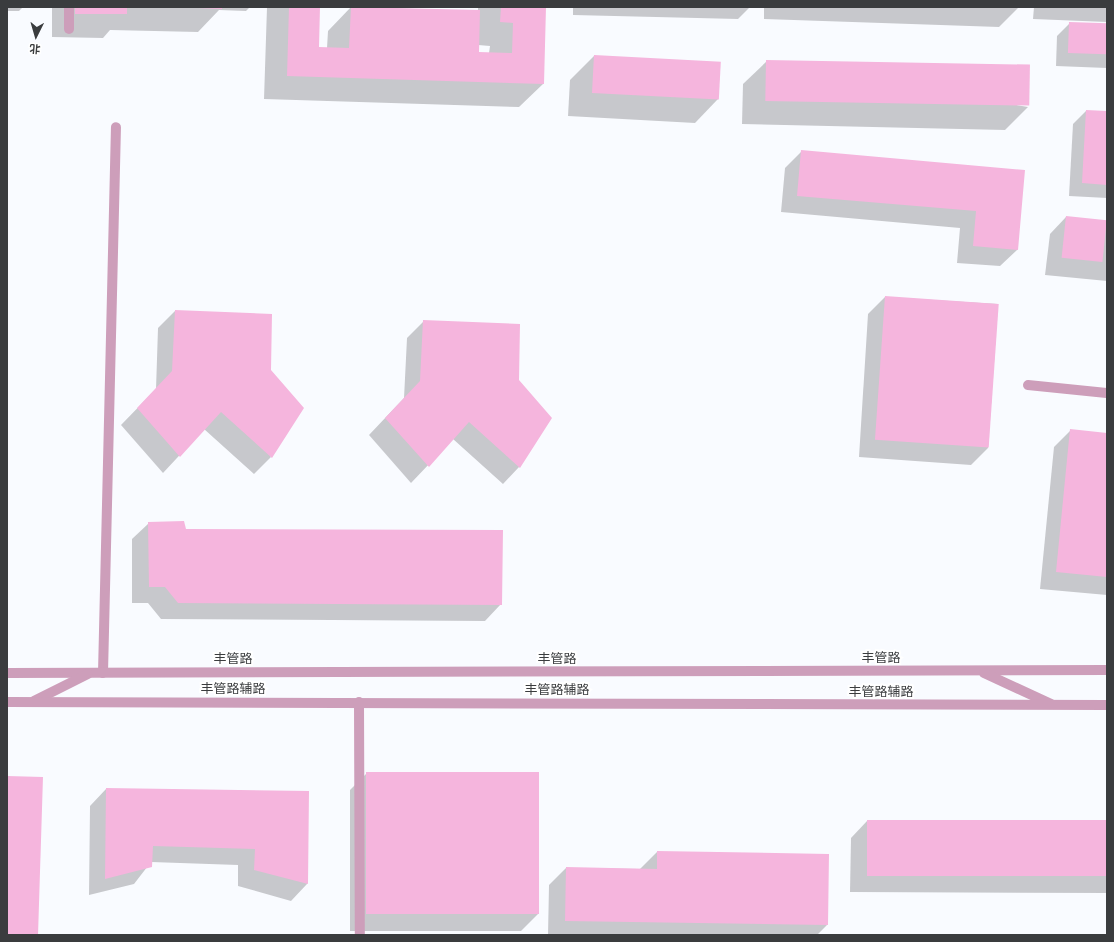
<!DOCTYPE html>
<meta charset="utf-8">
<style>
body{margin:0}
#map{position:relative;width:1114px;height:942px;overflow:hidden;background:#f9fbff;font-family:"DejaVu Sans","Noto Sans SC",sans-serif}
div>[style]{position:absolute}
.shadow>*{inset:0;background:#0003}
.building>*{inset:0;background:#f5b5dd;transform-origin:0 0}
.minor>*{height:10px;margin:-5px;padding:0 5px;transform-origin:5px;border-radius:5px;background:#cd9eba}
.tertiary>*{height:10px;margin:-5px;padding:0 5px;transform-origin:5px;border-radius:5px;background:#cd9eba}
span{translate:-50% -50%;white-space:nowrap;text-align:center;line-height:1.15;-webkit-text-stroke:4px #fff;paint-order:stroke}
.street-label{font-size:13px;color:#3a3c3e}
.frame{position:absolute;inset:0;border:8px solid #3a3c3e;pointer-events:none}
.north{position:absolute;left:16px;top:16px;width:40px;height:40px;-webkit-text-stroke:3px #fff;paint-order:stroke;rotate:185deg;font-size:11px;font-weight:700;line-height:16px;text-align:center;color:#3a3c3e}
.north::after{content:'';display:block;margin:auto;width:14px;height:18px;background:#3a3c3e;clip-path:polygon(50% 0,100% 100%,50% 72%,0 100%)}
</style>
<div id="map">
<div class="shadow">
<i style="clip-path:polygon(7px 7px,23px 7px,19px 11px,7px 11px)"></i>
<i style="clip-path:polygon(52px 7px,250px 7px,246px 11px,219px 10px,198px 32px,110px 30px,103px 38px,52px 37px)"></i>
<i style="clip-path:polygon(evenodd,267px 7px,319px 7px,318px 48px,327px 48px,328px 31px,351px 7px,478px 11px,478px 7px,545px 7px,543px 84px,519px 107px,264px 99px,267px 7px,478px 45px,490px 46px,489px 53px,478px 53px,478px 45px)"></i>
<i style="clip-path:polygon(573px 7px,750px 7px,738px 19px,573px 15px)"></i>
<i style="clip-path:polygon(764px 7px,1019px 7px,999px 27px,764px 19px)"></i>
<i style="clip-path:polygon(1034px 7px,1107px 7px,1107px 22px,1033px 19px)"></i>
<i style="clip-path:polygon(1070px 23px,1107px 24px,1107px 68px,1056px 66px,1057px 36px)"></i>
<i style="clip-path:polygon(594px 56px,718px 99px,695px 123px,568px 116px,570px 80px)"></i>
<i style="clip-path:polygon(767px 61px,1028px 107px,1005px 130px,742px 124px,743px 84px)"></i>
<i style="clip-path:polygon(1086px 111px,1107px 112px,1107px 198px,1069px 196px,1073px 124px)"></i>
<i style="clip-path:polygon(802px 151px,1024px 171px,1017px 250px,1000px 266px,957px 263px,960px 228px,781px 212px,785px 168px)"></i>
<i style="clip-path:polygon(1066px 217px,1107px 221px,1107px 281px,1045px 275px,1050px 234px)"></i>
<i style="clip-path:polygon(885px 297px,998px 304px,988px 448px,971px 465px,859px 457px,868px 314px)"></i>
<i style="clip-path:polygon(175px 311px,271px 457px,254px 474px,204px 429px,163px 473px,121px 425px,156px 389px,158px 328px)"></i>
<i style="clip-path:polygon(424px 321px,518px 380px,519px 467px,503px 484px,453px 439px,411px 483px,369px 435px,404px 398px,407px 338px)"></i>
<i style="clip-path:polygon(1071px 430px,1107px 434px,1107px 595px,1040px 589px,1054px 447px)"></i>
<i style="clip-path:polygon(149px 523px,501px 604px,485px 621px,161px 619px,148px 603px,132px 603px,132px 539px)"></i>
<i style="clip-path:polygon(367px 773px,538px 773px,538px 914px,521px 931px,350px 931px,350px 790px)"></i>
<i style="clip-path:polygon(106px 789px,308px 792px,307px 884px,291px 901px,238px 886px,238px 865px,151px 862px,134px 884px,89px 895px,90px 806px)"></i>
<i style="clip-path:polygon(867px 821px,1107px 822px,1107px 893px,850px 892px,851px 838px)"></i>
<i style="clip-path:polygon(657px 852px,828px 855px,827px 925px,817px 935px,548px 935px,549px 885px,566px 868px,640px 869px)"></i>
</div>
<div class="building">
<i style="left:75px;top:7px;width:52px;height:7px"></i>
<i style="clip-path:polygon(198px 7px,222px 7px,222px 9px,198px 8px)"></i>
<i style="clip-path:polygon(289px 7px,320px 7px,319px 47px,349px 48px,351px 7px,480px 10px,479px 52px,512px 53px,513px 23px,500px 22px,501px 7px,546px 7px,544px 84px,287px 76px)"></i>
<i style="left:1069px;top:22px;width:38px;height:31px;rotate:2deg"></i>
<i style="left:594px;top:55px;width:127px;height:38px;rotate:3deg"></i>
<i style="left:766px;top:60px;width:264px;height:41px;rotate:1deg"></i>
<i style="clip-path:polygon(1086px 110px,1107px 111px,1107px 185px,1082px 183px)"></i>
<i style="clip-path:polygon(801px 150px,1025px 170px,1018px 250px,973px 246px,976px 211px,797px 196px)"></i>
<i style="left:1066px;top:216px;width:41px;height:42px;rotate:6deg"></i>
<i style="left:885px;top:296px;width:114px;height:144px;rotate:4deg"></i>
<i style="clip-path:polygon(175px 310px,272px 314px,271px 370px,304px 408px,272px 458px,221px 412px,180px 457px,137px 408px,172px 371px)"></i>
<i style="clip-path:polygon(423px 320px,520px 324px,519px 380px,552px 418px,520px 468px,469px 422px,429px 467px,385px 418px,420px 381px)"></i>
<i style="clip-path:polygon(1070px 429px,1107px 433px,1107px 577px,1056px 572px)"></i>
<i style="clip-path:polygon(184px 521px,186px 529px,503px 530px,502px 605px,178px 603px,165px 587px,149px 587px,148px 522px)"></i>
<i style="left:366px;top:772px;width:173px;height:142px"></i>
<i style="clip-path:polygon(7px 776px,43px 777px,38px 935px,7px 935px)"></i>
<i style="clip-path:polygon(106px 788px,309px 791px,308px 884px,254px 870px,255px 849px,153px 846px,152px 867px,105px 879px)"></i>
<i style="left:867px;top:820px;width:240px;height:56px"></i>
<i style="clip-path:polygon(657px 851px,829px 854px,828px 925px,565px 921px,566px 867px,657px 869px)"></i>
</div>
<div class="minor">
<i style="left:69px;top:29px;width:22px;rotate:-90deg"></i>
<i style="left:1028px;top:385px;width:79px;rotate:5.8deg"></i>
<i style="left:103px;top:673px;width:546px;rotate:-88.64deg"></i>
<i style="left:359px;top:702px;width:233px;rotate:89.8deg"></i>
</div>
<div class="tertiary">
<i style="left:7px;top:673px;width:1100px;rotate:-0.16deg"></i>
<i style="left:984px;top:673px;width:74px;rotate:24.8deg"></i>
<i style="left:34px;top:701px;width:60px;rotate:-26.6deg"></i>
<i style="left:7px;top:702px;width:1100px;rotate:0.16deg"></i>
</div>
<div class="street-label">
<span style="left:881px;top:658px">丰管路</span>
<span style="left:233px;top:659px">丰管路</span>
<span style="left:557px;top:659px">丰管路</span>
<span style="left:233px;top:689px">丰管路辅路</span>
<span style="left:557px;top:690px">丰管路辅路</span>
<span style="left:881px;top:692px">丰管路辅路</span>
</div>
<div class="frame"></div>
<div class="north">北</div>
</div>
